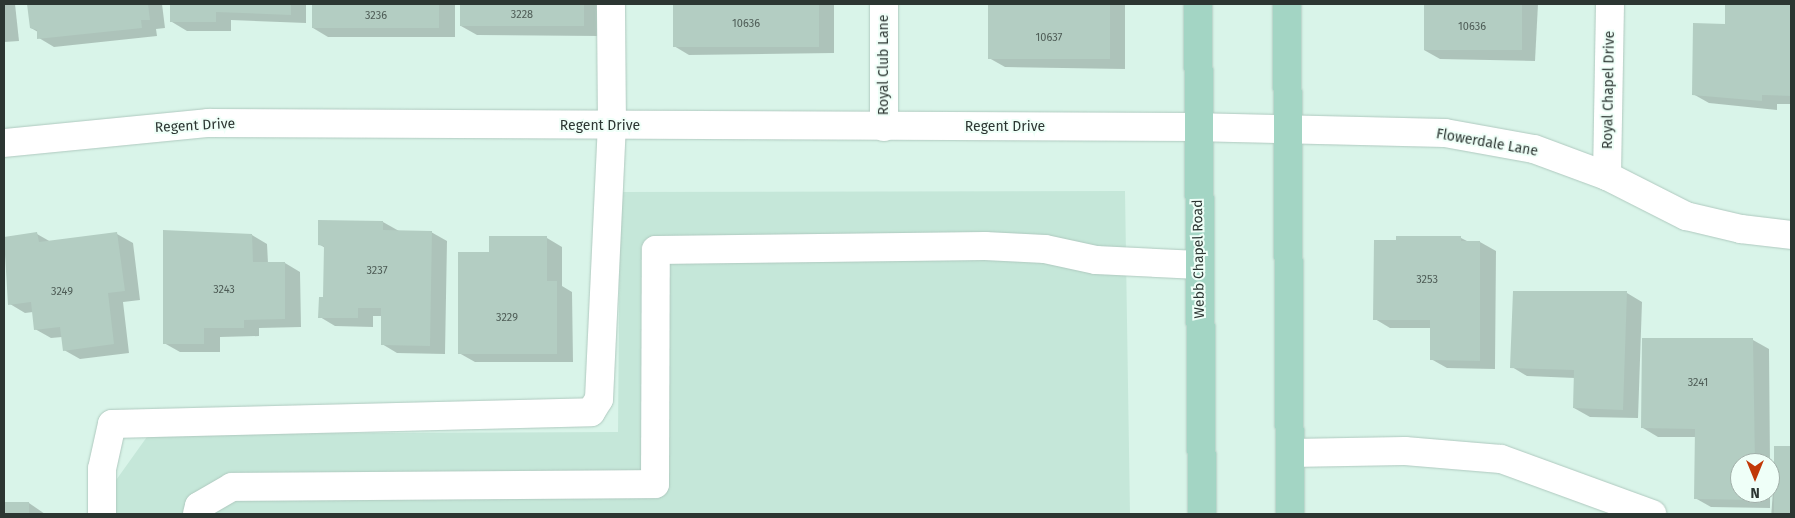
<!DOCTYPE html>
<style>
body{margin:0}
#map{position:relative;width:1795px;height:518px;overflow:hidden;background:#d9f4e9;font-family:"Fira Sans",sans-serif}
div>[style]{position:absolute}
.built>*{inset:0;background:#c5e7d9}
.shadow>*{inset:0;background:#0003;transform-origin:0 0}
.building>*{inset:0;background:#b3cdc2;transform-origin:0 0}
.roads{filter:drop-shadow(0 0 1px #afc9bf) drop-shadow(0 0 1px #afc9bf)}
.minor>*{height:28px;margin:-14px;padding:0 14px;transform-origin:14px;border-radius:14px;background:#fff}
.major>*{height:28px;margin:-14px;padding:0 14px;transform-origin:14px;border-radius:14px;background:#a3d5c4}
span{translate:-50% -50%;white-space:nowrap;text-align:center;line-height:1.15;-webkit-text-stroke:4px #effff8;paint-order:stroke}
.number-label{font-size:11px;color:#4e5c56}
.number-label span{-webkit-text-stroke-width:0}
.street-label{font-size:14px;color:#2c3632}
.frame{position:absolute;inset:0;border:5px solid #2c3632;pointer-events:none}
.north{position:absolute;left:1730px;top:453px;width:50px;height:50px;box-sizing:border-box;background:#effff8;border:1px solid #a1afa9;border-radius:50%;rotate:180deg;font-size:14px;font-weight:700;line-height:20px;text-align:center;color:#2c3632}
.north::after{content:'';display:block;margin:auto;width:18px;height:22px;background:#c13908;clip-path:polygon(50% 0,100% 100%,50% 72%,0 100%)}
</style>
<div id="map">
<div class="built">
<i style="clip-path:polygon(1125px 191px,1130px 514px,113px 514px,114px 483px,149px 434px,618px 432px,620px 192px)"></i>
</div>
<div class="shadow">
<i style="clip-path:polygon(4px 4px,15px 4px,19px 41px,4px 42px)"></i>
<i style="clip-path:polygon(29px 4px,162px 4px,165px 28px,156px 29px,157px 36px,54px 47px,39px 38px,38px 32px,31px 28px)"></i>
<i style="clip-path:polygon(172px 4px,306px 4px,306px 23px,231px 20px,231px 31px,187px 31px,172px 22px)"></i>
<i style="clip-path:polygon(313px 4px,455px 4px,455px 37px,328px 37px,313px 28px)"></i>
<i style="clip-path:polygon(461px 4px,600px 4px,599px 36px,477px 35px,461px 26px)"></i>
<i style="clip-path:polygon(674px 4px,834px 4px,834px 53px,689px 55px,674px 46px)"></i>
<i style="clip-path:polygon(990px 4px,1125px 4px,1125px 69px,1005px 67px,989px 58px)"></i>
<i style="clip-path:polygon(1425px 4px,1538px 4px,1535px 61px,1440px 59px,1424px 50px)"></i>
<i style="clip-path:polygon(1726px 4px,1791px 4px,1791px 104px,1777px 104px,1777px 110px,1709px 103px,1693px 94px,1726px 25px)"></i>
<i style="clip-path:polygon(320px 221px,383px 222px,399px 231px,431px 232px,447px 241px,445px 354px,397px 353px,382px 344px,382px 316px,373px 316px,373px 327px,335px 326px,320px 317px,325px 299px,325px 248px,319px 244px)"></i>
<i style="clip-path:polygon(37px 234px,51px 242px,117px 234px,133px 243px,140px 300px,123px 302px,129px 353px,80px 359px,64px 350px,62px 337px,51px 338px,35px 329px,33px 312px,25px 313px,10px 304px,4px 238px)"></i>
<i style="clip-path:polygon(252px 235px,267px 244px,268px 263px,285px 263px,300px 272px,301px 327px,259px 328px,259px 336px,220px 337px,220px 352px,180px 352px,164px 343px)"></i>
<i style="clip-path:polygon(547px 238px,562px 247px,562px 286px,572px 292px,573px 362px,475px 362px,459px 353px,490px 253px)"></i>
<i style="clip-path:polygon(1461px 238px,1469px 242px,1480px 242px,1496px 251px,1495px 369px,1447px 368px,1431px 359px,1431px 328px,1390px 328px,1375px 319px)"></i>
<i style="clip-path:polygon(1627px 293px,1642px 302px,1638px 418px,1590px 417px,1574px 408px,1575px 378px,1527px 376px,1512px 367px)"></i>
<i style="clip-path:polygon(1644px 339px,1753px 340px,1769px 349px,1770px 463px,1740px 463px,1740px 493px,1770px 493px,1770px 472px,1770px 508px,1711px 507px,1695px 498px,1696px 437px,1658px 437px,1643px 428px)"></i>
<i style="left:1776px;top:447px;width:15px;height:67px;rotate:4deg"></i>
<i style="clip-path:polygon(4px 503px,29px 503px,45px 514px,4px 514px)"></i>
</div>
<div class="building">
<i style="clip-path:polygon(27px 4px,148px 4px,150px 20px,141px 20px,142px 28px,37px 39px,37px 30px,30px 28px)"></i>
<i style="clip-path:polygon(170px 4px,291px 4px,291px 15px,216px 12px,216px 22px,170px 22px)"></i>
<i style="left:312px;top:4px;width:127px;height:24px"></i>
<i style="left:460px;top:4px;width:124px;height:22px"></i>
<i style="left:673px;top:4px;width:146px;height:43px"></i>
<i style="left:988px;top:4px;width:122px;height:55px"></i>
<i style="left:1424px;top:4px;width:98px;height:46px"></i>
<i style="clip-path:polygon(1725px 4px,1791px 4px,1791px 96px,1762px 95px,1762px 101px,1692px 95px,1693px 23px,1725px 24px)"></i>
<i style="clip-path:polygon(318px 220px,383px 221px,383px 230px,432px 231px,430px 346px,381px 345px,381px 308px,358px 308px,358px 318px,318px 318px,319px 297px,323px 297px,324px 246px,318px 245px)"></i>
<i style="clip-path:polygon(163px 230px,252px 234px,253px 262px,285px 262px,285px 319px,244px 320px,244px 328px,204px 328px,204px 344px,163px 344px)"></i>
<i style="clip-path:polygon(37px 232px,39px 242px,117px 232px,125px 291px,108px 293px,114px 344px,63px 351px,60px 327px,34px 330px,31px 302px,8px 305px,4px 237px)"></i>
<i style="clip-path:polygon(489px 236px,547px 236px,547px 281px,557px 281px,557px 354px,458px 354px,458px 252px,489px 252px)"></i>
<i style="clip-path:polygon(1396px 236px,1461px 236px,1461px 241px,1480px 241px,1480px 361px,1430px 360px,1430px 320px,1373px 320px,1374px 240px,1396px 240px)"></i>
<i style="clip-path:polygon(1513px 291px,1627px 291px,1623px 410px,1573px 408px,1574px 370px,1510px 368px)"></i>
<i style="clip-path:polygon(1642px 338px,1753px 338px,1755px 463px,1740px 463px,1740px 493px,1755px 493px,1755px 500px,1694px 499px,1695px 429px,1641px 428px)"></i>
<i style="left:1774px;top:446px;width:17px;height:68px"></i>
<i style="left:4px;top:502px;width:25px;height:12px"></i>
</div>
<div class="roads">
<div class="minor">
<i style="left:884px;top:127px;width:123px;rotate:-90deg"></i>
<i style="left:4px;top:143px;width:205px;rotate:-5.6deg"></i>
<i style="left:208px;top:123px;width:989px;rotate:0.23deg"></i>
<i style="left:1197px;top:127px;width:248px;rotate:1.4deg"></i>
<i style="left:1445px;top:133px;width:90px;rotate:10.2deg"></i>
<i style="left:1534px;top:149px;width:78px;rotate:20.3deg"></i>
<i style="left:1607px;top:176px;width:89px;rotate:26.9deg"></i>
<i style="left:1686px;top:216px;width:57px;rotate:13.3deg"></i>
<i style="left:1741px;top:229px;width:50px;rotate:6.8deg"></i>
<i style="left:1607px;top:176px;width:172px;rotate:-89deg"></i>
<i style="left:1290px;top:453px;width:115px;rotate:-1deg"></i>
<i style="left:1405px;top:451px;width:96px;rotate:4.8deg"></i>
<i style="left:1501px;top:459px;width:161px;rotate:20deg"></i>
<i style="left:102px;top:514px;width:45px;rotate:-90deg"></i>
<i style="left:102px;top:469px;width:46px;rotate:-77.5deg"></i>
<i style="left:112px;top:424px;width:479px;rotate:-1.4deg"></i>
<i style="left:591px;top:412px;width:15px;rotate:-58deg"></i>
<i style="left:599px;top:399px;width:273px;rotate:-87.3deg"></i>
<i style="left:612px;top:126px;width:122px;rotate:-90.5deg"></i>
<i style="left:197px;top:514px;width:8px;rotate:-76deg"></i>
<i style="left:199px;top:506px;width:38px;rotate:-30deg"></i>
<i style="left:232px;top:487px;width:423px;rotate:-0.4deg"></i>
<i style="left:655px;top:484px;width:234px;rotate:-89.8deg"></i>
<i style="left:656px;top:250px;width:329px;rotate:-0.7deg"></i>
<i style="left:985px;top:246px;width:60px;rotate:2.9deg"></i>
<i style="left:1045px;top:249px;width:52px;rotate:12.2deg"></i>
<i style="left:1096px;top:260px;width:103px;rotate:2.8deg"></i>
</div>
<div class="major">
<i style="left:1198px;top:4px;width:510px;rotate:89.55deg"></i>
<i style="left:1287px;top:4px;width:510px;rotate:89.66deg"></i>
</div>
</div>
<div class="number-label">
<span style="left:522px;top:15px">3228</span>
<span style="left:376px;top:16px">3236</span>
<span style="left:746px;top:24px">10636</span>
<span style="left:1472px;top:27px">10636</span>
<span style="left:1049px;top:38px">10637</span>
<span style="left:377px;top:271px">3237</span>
<span style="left:1427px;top:280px">3253</span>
<span style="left:224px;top:290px">3243</span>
<span style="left:62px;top:292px">3249</span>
<span style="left:507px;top:318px">3229</span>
<span style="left:1698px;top:383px">3241</span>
</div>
<div class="street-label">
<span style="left:884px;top:65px;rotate:-90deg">Royal Club Lane</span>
<span style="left:1609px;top:90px;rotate:-89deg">Royal Chapel Drive</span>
<span style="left:195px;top:126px;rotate:-3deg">Regent Drive</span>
<span style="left:600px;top:126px">Regent Drive</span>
<span style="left:1005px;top:127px">Regent Drive</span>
<span style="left:1487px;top:143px;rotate:10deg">Flowerdale Lane</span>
<span style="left:1199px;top:259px;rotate:-91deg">Webb Chapel Road</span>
</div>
<div class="frame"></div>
<div class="north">N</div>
</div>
